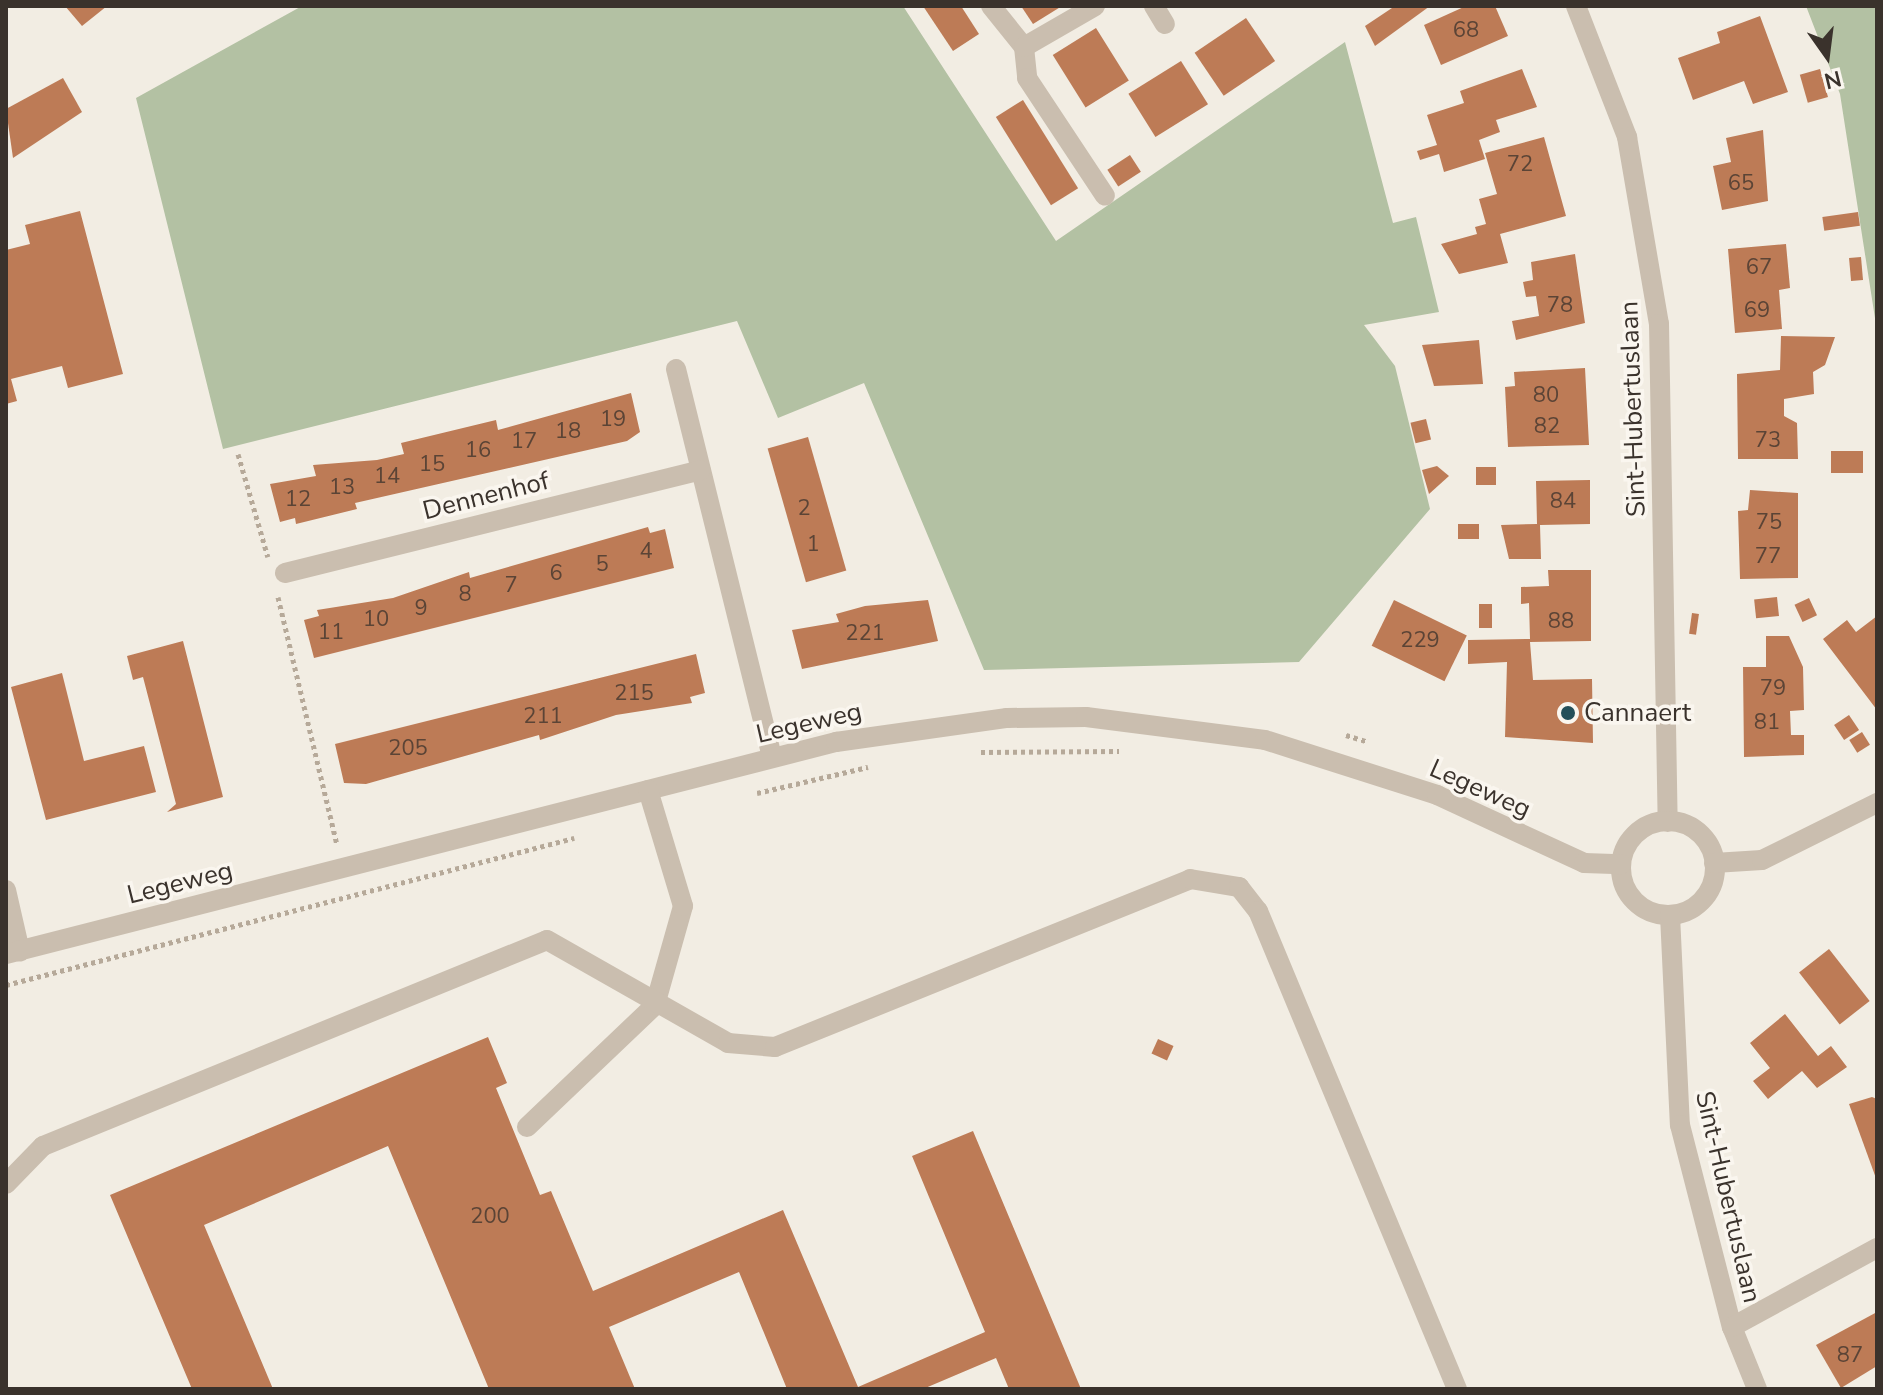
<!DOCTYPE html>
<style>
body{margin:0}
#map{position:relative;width:1883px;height:1395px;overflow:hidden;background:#f2ede3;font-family:"Nunito Sans",sans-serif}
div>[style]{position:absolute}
.green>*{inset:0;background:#b3c1a3}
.building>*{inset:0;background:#bd7b56;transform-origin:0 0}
.path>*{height:5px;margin-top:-2.5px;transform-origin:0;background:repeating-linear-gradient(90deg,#b6a999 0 4px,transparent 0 8px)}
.minor>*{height:20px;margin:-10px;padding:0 10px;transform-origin:10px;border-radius:10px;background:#cabeaf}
.minor>.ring{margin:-10px;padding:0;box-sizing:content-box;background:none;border:20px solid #cabeaf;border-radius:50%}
.dots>*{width:22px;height:22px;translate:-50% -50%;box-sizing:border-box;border:4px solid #faf6ef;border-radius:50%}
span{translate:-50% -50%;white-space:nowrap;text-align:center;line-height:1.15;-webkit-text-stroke:7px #faf6ef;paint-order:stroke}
.number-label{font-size:22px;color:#5b4436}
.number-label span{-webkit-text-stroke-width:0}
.street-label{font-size:26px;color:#3a322c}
.poi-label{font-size:26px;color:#3a322c}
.left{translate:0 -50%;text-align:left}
.frame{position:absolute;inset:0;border:8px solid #3a322c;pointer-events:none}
.north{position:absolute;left:1787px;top:16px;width:80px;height:80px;-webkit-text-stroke:6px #faf6ef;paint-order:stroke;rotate:166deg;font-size:22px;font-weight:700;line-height:32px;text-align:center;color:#3a322c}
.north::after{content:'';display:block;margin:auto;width:28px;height:36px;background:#3a322c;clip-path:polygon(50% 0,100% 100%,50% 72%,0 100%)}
</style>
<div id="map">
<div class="green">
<i style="clip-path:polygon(302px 6px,903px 6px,1056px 241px,1345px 42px,1393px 223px,1416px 217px,1439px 312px,1364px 325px,1395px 366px,1430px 509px,1299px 662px,984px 670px,864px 383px,778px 418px,737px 321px,223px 449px,136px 98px)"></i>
<i style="clip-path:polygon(1806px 6px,1877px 6px,1877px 331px,1840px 94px)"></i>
</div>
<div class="building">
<i style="clip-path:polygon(65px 6px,107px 6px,82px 26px)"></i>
<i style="clip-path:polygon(923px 6px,961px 6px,979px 34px,953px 51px)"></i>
<i style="clip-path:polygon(1021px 6px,1062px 6px,1033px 24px)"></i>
<i style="clip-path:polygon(1395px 6px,1430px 6px,1375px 46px,1365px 26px)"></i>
<i style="clip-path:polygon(1495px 6px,1508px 36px,1441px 65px,1424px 25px,1466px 6px)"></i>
<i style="clip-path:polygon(1760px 16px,1788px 92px,1753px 104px,1744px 81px,1693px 100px,1678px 58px,1720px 43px,1717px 32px)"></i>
<i style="left:1246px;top:18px;width:52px;height:62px;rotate:56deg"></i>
<i style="left:1096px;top:28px;width:62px;height:51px;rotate:58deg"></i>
<i style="left:1181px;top:61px;width:51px;height:62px;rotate:58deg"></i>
<i style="clip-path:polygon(1522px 69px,1537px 107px,1496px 120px,1500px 132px,1479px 140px,1485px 159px,1444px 172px,1439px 154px,1420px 160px,1417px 151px,1437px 145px,1427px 115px,1464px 103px,1460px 91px)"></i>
<i style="left:1820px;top:69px;width:29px;height:21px;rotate:74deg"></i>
<i style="clip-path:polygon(63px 78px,82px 112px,13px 158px,6px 109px)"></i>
<i style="left:1023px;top:100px;width:104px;height:32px;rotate:58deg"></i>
<i style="clip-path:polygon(1763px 130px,1768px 201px,1722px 210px,1713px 166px,1731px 162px,1726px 138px)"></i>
<i style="clip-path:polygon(1544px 137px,1566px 216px,1500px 234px,1508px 263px,1459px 274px,1441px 244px,1477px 234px,1475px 227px,1486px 224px,1479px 199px,1497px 194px,1485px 153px)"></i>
<i style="left:1130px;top:155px;width:20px;height:27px;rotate:57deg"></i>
<i style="clip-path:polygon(80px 211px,123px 374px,68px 388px,62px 366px,11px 379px,17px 401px,6px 404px,6px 250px,30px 244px,25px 225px)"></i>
<i style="left:1858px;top:212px;width:14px;height:36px;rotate:82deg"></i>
<i style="clip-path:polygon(1786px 244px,1790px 288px,1779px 290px,1782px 329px,1735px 333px,1728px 249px)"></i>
<i style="clip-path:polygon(1575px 254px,1585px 323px,1516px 340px,1512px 321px,1539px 316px,1536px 296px,1526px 297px,1523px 282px,1533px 280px,1531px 262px)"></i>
<i style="left:1861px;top:257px;width:23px;height:12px;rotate:85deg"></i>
<i style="clip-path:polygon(1781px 336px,1835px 337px,1825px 365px,1813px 372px,1814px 394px,1784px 399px,1784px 416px,1797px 423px,1798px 459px,1738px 459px,1737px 374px,1780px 370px)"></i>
<i style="clip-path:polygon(1479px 340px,1483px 384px,1434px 386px,1422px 345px)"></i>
<i style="clip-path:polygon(1585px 368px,1589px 445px,1508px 447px,1505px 387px,1515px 386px,1514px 372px)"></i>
<i style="clip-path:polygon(631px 393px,640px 432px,627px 441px,355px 503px,357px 509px,296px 524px,295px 518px,280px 522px,270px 484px,316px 476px,313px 465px,377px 460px,404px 454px,401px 443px,496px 420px,498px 430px)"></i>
<i style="left:1426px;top:419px;width:21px;height:16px;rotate:76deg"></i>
<i style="left:808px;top:437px;width:139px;height:42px;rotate:74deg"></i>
<i style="left:1863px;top:451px;width:22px;height:32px;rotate:90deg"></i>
<i style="clip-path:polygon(1437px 466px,1449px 476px,1429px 494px,1422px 470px)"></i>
<i style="left:1476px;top:467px;width:20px;height:18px"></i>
<i style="clip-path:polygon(1590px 480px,1590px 524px,1540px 525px,1541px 559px,1509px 559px,1501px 525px,1537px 524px,1536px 481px)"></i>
<i style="clip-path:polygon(1750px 490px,1798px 493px,1798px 578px,1740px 579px,1738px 511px,1748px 510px)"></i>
<i style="left:1458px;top:524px;width:21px;height:15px"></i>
<i style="clip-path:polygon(648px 527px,650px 533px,665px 529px,674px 568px,314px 658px,304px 620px,319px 616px,317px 610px,393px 598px,469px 572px,470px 578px)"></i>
<i style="clip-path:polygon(1548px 570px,1591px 570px,1591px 641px,1530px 642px,1533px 680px,1592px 679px,1593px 743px,1505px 737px,1507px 662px,1468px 664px,1468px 640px,1530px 639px,1529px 603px,1521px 604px,1521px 587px,1549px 586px)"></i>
<i style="left:1777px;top:597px;width:19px;height:23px;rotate:84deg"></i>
<i style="left:1809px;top:598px;width:19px;height:16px;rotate:65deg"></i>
<i style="clip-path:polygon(928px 600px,938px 641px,802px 669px,792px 630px,839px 622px,836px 614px,865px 606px)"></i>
<i style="left:1394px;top:600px;width:81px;height:51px;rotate:26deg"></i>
<i style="left:1479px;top:604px;width:13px;height:24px"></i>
<i style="left:1692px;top:613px;width:7px;height:21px;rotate:8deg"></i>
<i style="clip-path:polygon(1877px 616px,1877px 710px,1823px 639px,1847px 620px,1856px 632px)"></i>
<i style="clip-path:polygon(1766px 636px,1789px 636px,1803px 667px,1804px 710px,1790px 711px,1791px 735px,1804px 735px,1804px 755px,1744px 757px,1743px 667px,1766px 667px)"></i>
<i style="clip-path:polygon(183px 641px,223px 797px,167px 812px,176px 804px,143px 677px,133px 680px,127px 656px)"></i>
<i style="clip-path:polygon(696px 654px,705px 693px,690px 697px,692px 703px,616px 715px,540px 740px,539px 735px,366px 784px,344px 783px,335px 744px)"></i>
<i style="clip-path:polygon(62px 673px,84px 761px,144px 746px,156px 792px,46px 820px,11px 687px)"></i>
<i style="left:1849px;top:715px;width:18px;height:18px;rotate:56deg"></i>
<i style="left:1862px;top:732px;width:15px;height:15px;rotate:58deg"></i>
<i style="left:1829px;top:949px;width:66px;height:38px;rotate:52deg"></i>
<i style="clip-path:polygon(1785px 1014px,1818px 1056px,1831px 1046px,1847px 1067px,1817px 1088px,1802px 1071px,1768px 1099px,1753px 1081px,1770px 1068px,1750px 1043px)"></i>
<i style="clip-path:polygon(488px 1037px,507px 1083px,496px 1088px,540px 1195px,551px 1191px,593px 1291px,783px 1210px,858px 1387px,985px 1332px,912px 1156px,973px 1131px,1081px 1389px,1009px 1389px,996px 1358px,923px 1389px,787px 1389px,739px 1272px,609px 1327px,635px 1389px,489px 1389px,388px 1146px,204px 1225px,273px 1389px,192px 1389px,110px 1195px)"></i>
<i style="left:1158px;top:1039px;width:17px;height:16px;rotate:24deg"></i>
<i style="clip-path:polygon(1872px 1097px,1877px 1099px,1877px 1181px,1849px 1104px)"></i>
<i style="clip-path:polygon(1877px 1312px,1877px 1366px,1841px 1388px,1816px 1345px)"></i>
</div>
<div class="path">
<i style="left:238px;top:454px;width:107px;rotate:73.8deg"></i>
<i style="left:278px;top:597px;width:254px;rotate:76.6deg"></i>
<i style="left:1346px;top:735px;width:21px;rotate:17deg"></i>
<i style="left:981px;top:752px;width:138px;rotate:-0.4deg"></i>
<i style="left:757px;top:793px;width:114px;rotate:-13.2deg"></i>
<i style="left:6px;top:985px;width:587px;rotate:-14.51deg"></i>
</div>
<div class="minor">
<i style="left:991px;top:6px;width:53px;rotate:51.2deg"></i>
<i style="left:1024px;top:47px;width:31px;rotate:84deg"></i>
<i style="left:1027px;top:78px;width:141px;rotate:56.5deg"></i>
<i style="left:1154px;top:6px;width:21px;rotate:59deg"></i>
<i style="left:1576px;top:6px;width:141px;rotate:68.7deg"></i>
<i style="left:1627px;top:137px;width:190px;rotate:80.3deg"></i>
<i style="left:1659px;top:324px;width:498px;rotate:89deg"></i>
<i style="left:1024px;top:47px;width:82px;rotate:-30deg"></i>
<i style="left:676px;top:369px;width:400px;rotate:76.1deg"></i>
<i style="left:285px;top:573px;width:428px;rotate:-13.9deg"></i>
<i class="ring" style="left:1621px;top:821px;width:74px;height:74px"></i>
<i style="left:1714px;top:863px;width:48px;rotate:-3.6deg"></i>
<i style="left:1762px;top:860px;width:128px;rotate:-26.4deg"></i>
<i style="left:6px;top:890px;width:63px;rotate:77.1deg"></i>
<i style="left:1670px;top:915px;width:210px;rotate:87.3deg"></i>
<i style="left:1680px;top:1125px;width:209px;rotate:75.6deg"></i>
<i style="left:1732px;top:1327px;width:67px;rotate:68deg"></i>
<i style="left:6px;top:954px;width:857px;rotate:-14.33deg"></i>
<i style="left:836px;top:742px;width:173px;rotate:-8deg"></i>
<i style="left:1007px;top:718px;width:79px;rotate:-0.7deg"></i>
<i style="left:1086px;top:717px;width:180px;rotate:7.3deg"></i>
<i style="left:1265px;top:740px;width:181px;rotate:17.7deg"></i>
<i style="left:1437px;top:795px;width:162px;rotate:24.8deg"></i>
<i style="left:1584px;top:863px;width:37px;rotate:2deg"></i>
<i style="left:527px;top:1127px;width:177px;rotate:-43.6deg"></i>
<i style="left:655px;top:1005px;width:103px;rotate:-74.2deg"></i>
<i style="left:683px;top:906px;width:121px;rotate:-106.8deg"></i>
<i style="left:6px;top:1184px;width:53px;rotate:-45.8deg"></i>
<i style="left:43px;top:1146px;width:544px;rotate:-22.23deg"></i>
<i style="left:547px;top:940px;width:208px;rotate:29.6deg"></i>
<i style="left:728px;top:1043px;width:47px;rotate:4.9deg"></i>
<i style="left:775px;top:1047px;width:448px;rotate:-22deg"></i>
<i style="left:1190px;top:879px;width:50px;rotate:9.3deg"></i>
<i style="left:1239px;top:887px;width:31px;rotate:52deg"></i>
<i style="left:1258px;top:911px;width:518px;rotate:67.4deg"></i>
<i style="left:1732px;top:1327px;width:165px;rotate:-28.6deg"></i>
</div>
<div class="dots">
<i style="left:1568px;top:713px;background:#244f59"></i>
</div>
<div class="number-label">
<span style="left:1466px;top:31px">68</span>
<span style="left:1520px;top:165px">72</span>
<span style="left:1741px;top:184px">65</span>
<span style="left:1759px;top:268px">67</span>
<span style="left:1560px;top:306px">78</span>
<span style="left:1757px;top:311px">69</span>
<span style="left:1546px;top:396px">80</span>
<span style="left:613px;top:420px">19</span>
<span style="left:1547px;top:427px">82</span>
<span style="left:568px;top:432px">18</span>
<span style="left:1768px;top:441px">73</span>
<span style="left:524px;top:442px">17</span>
<span style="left:478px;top:451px">16</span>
<span style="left:432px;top:465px">15</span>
<span style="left:387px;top:477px">14</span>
<span style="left:342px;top:488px">13</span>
<span style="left:298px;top:500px">12</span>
<span style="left:1563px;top:502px">84</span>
<span style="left:804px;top:509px">2</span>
<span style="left:1769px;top:523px">75</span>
<span style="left:813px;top:545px">1</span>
<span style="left:646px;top:552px">4</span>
<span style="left:1768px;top:557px">77</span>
<span style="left:602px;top:565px">5</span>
<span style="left:556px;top:574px">6</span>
<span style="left:511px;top:586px">7</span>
<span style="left:465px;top:595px">8</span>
<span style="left:421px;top:609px">9</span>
<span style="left:376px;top:620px">10</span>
<span style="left:1561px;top:622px">88</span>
<span style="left:331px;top:633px">11</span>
<span style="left:865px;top:634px">221</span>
<span style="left:1420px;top:641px">229</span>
<span style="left:1773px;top:689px">79</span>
<span style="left:634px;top:694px">215</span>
<span style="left:543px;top:717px">211</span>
<span style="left:1767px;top:723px">81</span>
<span style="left:408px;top:749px">205</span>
<span style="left:490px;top:1217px">200</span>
<span style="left:1850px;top:1356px">87</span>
</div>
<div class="street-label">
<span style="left:1633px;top:409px;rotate:-92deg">Sint-Hubertuslaan</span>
<span style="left:486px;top:496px;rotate:-14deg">Dennenhof</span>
<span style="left:809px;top:723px;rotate:-13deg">Legeweg</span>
<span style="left:1480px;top:789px;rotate:24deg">Legeweg</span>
<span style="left:180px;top:883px;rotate:-14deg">Legeweg</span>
<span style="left:1728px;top:1197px;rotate:77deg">Sint-Hubertuslaan</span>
</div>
<div class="poi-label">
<span class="left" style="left:1584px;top:713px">Cannaert</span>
</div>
<div class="frame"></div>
<div class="north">N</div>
</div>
